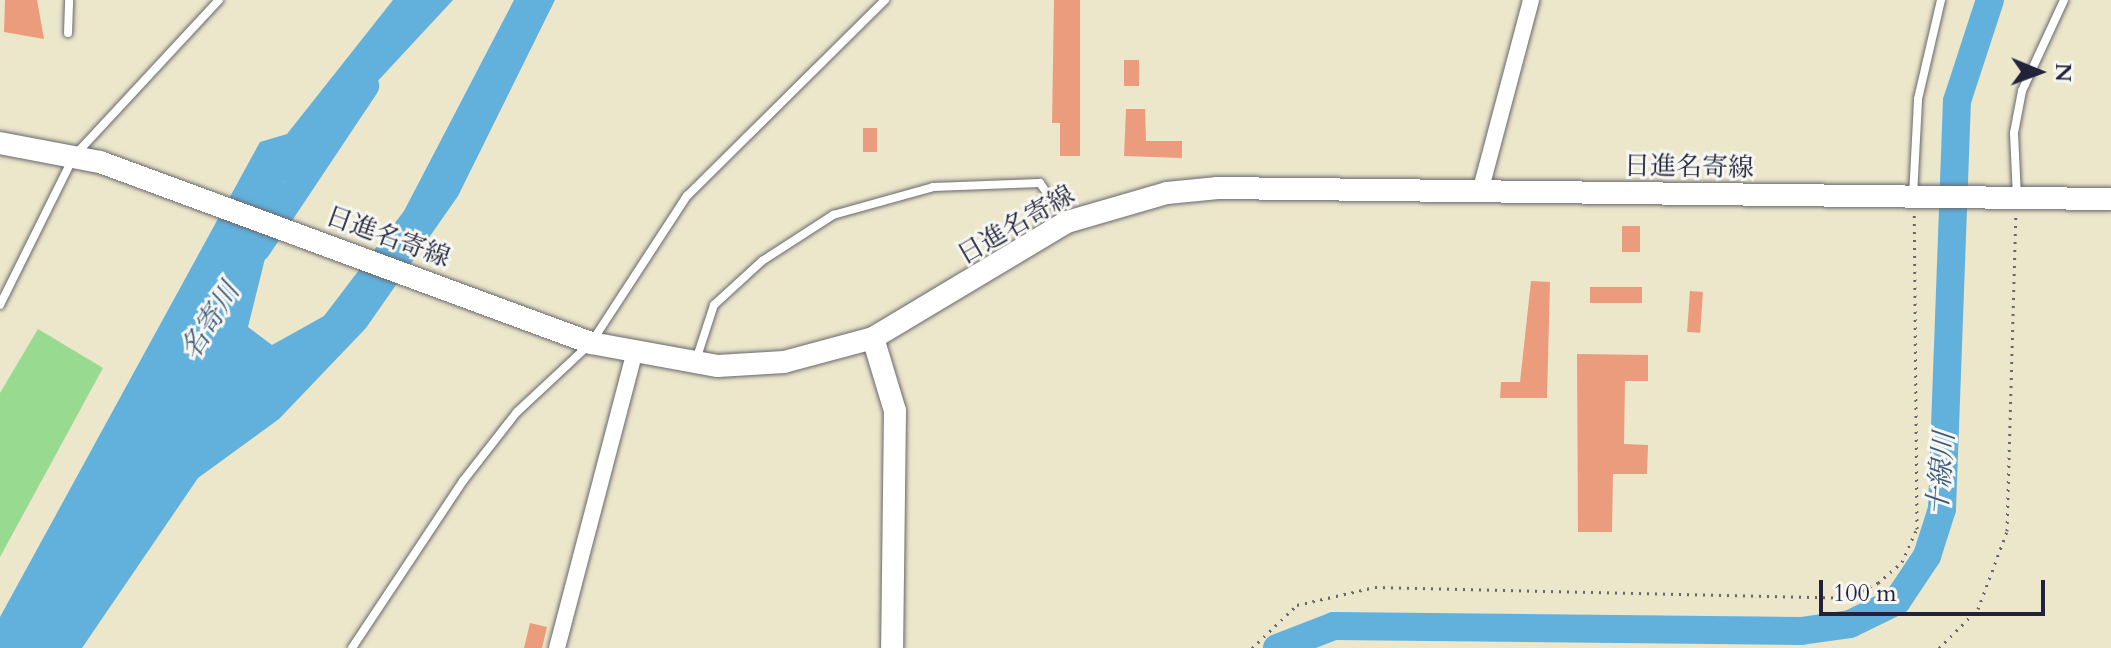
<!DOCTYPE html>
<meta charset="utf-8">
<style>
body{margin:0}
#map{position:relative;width:2111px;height:648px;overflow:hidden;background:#ece6cb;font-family:Cardo,"Noto Serif JP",serif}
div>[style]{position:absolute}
.green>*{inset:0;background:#99da91}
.water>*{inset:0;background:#62b1dc}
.river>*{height:28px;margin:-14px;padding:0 14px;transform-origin:14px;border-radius:14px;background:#62b1dc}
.building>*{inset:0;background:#eb9c7d;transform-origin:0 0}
.path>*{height:3px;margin-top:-1.5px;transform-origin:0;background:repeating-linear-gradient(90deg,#69676d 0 2px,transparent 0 8px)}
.roads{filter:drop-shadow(0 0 2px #69676d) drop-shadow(0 0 2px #69676d)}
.lane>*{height:8px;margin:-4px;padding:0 4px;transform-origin:4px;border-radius:4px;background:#fff}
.street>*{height:16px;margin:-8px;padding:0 8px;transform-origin:8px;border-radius:8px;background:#fff}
.secondary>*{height:22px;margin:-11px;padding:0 11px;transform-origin:11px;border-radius:11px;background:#fff}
span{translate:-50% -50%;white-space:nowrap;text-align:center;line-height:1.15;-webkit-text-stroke:6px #f6f6f2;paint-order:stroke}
.street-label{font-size:26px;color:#22223b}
.water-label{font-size:28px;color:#3c5b7b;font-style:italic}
.north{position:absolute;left:1999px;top:32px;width:80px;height:80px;-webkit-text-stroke:6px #f6f6f2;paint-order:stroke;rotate:91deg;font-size:22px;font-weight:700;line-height:32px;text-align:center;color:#22223b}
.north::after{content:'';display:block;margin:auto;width:28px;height:36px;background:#22223b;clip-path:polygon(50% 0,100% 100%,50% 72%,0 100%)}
.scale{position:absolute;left:1819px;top:580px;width:226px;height:36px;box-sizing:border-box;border:4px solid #22223b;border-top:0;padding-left:10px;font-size:24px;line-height:28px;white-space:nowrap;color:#22223b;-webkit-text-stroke:6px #f6f6f2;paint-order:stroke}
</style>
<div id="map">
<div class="green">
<i style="clip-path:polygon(38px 329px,103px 368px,0 557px,0 393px)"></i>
</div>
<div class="water">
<i style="clip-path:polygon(393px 0,453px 0,284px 182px,248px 327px,272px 345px,324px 316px,404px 211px,514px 0,555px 0,458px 196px,366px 328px,279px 419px,198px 478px,82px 648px,0 648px,0 617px,260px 142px,287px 134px)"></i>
</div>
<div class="river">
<i style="left:257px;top:248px;width:195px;rotate:-56.3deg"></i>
<i style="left:1277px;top:648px;width:61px;rotate:-21.1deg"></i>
<i style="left:1334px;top:626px;width:467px;rotate:0.6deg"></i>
<i style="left:1801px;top:631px;width:49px;rotate:-8.1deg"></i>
<i style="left:1850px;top:624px;width:52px;rotate:-26.1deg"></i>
<i style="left:1897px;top:601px;width:54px;rotate:-56.3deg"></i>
<i style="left:1927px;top:556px;width:49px;rotate:-72.3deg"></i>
<i style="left:1942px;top:509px;width:408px;rotate:-87.9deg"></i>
<i style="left:1957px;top:101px;width:106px;rotate:-71.9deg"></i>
</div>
<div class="building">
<i style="clip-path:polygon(5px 0,37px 0,44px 39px,4px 32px)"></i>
<i style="clip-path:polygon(1054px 0,1080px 0,1080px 156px,1060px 156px,1060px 123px,1052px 123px)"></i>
<i style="left:1124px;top:60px;width:15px;height:26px"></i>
<i style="clip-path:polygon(1126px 109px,1145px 109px,1146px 141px,1182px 141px,1182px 158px,1124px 156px)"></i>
<i style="left:863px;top:128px;width:14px;height:24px"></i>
<i style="left:1622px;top:226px;width:18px;height:26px"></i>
<i style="clip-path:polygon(1531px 281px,1550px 282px,1547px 398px,1500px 398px,1501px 382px,1520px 382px)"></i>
<i style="left:1590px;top:287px;width:52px;height:16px"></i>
<i style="left:1690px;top:291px;width:13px;height:41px;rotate:4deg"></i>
<i style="clip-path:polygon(1577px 354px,1648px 355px,1648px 381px,1625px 381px,1624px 444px,1648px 445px,1647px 474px,1613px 474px,1612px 532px,1578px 532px)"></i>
<i style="clip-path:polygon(530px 623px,547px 627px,542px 648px,524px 648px)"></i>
</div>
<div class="path">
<i style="left:1252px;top:648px;width:62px;rotate:-43.7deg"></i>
<i style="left:1297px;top:605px;width:80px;rotate:-13deg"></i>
<i style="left:1375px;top:587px;width:473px;rotate:1.3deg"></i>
<i style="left:1848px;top:598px;width:34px;rotate:-27deg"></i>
<i style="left:1878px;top:583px;width:32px;rotate:-41deg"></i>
<i style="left:1902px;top:562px;width:36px;rotate:-66deg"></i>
<i style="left:1917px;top:529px;width:315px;rotate:-90.5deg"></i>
<i style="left:1939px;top:648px;width:55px;rotate:-45deg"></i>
<i style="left:1978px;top:609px;width:83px;rotate:-69.6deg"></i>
<i style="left:2007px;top:531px;width:317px;rotate:-88.4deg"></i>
</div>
<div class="roads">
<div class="lane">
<i style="left:68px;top:33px;width:33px;rotate:-88deg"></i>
<i style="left:1913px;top:196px;width:97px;rotate:-87deg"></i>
<i style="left:1918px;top:99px;width:102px;rotate:-76.9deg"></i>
<i style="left:2017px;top:197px;width:64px;rotate:-92.7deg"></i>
<i style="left:2014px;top:133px;width:43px;rotate:-79.2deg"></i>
<i style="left:2022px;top:91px;width:100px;rotate:-65.2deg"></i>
<i style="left:0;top:305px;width:166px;rotate:-63.6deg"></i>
<i style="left:74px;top:156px;width:213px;rotate:-47.1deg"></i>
<i style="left:696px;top:360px;width:58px;rotate:-71.9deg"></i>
<i style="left:714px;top:305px;width:65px;rotate:-42.5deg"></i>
<i style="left:762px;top:261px;width:85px;rotate:-32.9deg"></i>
<i style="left:833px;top:215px;width:104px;rotate:-15.6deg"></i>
<i style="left:933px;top:187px;width:107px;rotate:-2.1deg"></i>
<i style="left:1040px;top:183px;width:46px;rotate:55.6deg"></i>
<i style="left:352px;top:648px;width:201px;rotate:-56.4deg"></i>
<i style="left:463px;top:481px;width:88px;rotate:-52deg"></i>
<i style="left:517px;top:412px;width:101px;rotate:-43deg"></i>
<i style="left:591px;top:343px;width:176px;rotate:-56.9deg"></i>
<i style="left:687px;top:196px;width:279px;rotate:-44.7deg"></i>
</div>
<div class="street">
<i style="left:1480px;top:192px;width:199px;rotate:-75.1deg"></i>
<i style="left:557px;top:648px;width:304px;rotate:-75.3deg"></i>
</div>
<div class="secondary">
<i style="left:0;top:143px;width:102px;rotate:10.8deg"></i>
<i style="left:100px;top:162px;width:523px;rotate:20.24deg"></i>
<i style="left:591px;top:343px;width:129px;rotate:10.3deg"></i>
<i style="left:718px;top:366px;width:66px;rotate:-3.5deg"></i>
<i style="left:784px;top:362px;width:92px;rotate:-15.1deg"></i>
<i style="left:873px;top:338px;width:226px;rotate:-30.9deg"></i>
<i style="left:1067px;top:222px;width:104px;rotate:-16.2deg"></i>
<i style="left:1167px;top:193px;width:51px;rotate:-5.6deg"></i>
<i style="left:1218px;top:188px;width:893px;rotate:0.71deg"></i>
<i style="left:873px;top:338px;width:76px;rotate:73.2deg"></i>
<i style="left:895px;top:411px;width:237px;rotate:90.7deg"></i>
</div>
</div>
<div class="street-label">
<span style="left:1689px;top:167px;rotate:1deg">日進名寄線</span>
<span style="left:1016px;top:225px;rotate:-30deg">日進名寄線</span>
<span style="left:388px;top:237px;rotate:20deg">日進名寄線</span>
</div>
<div class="water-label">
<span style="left:210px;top:321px;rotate:-58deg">名寄川</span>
<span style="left:1941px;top:474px;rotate:-85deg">十線川</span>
</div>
<div class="north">N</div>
<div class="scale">100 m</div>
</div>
